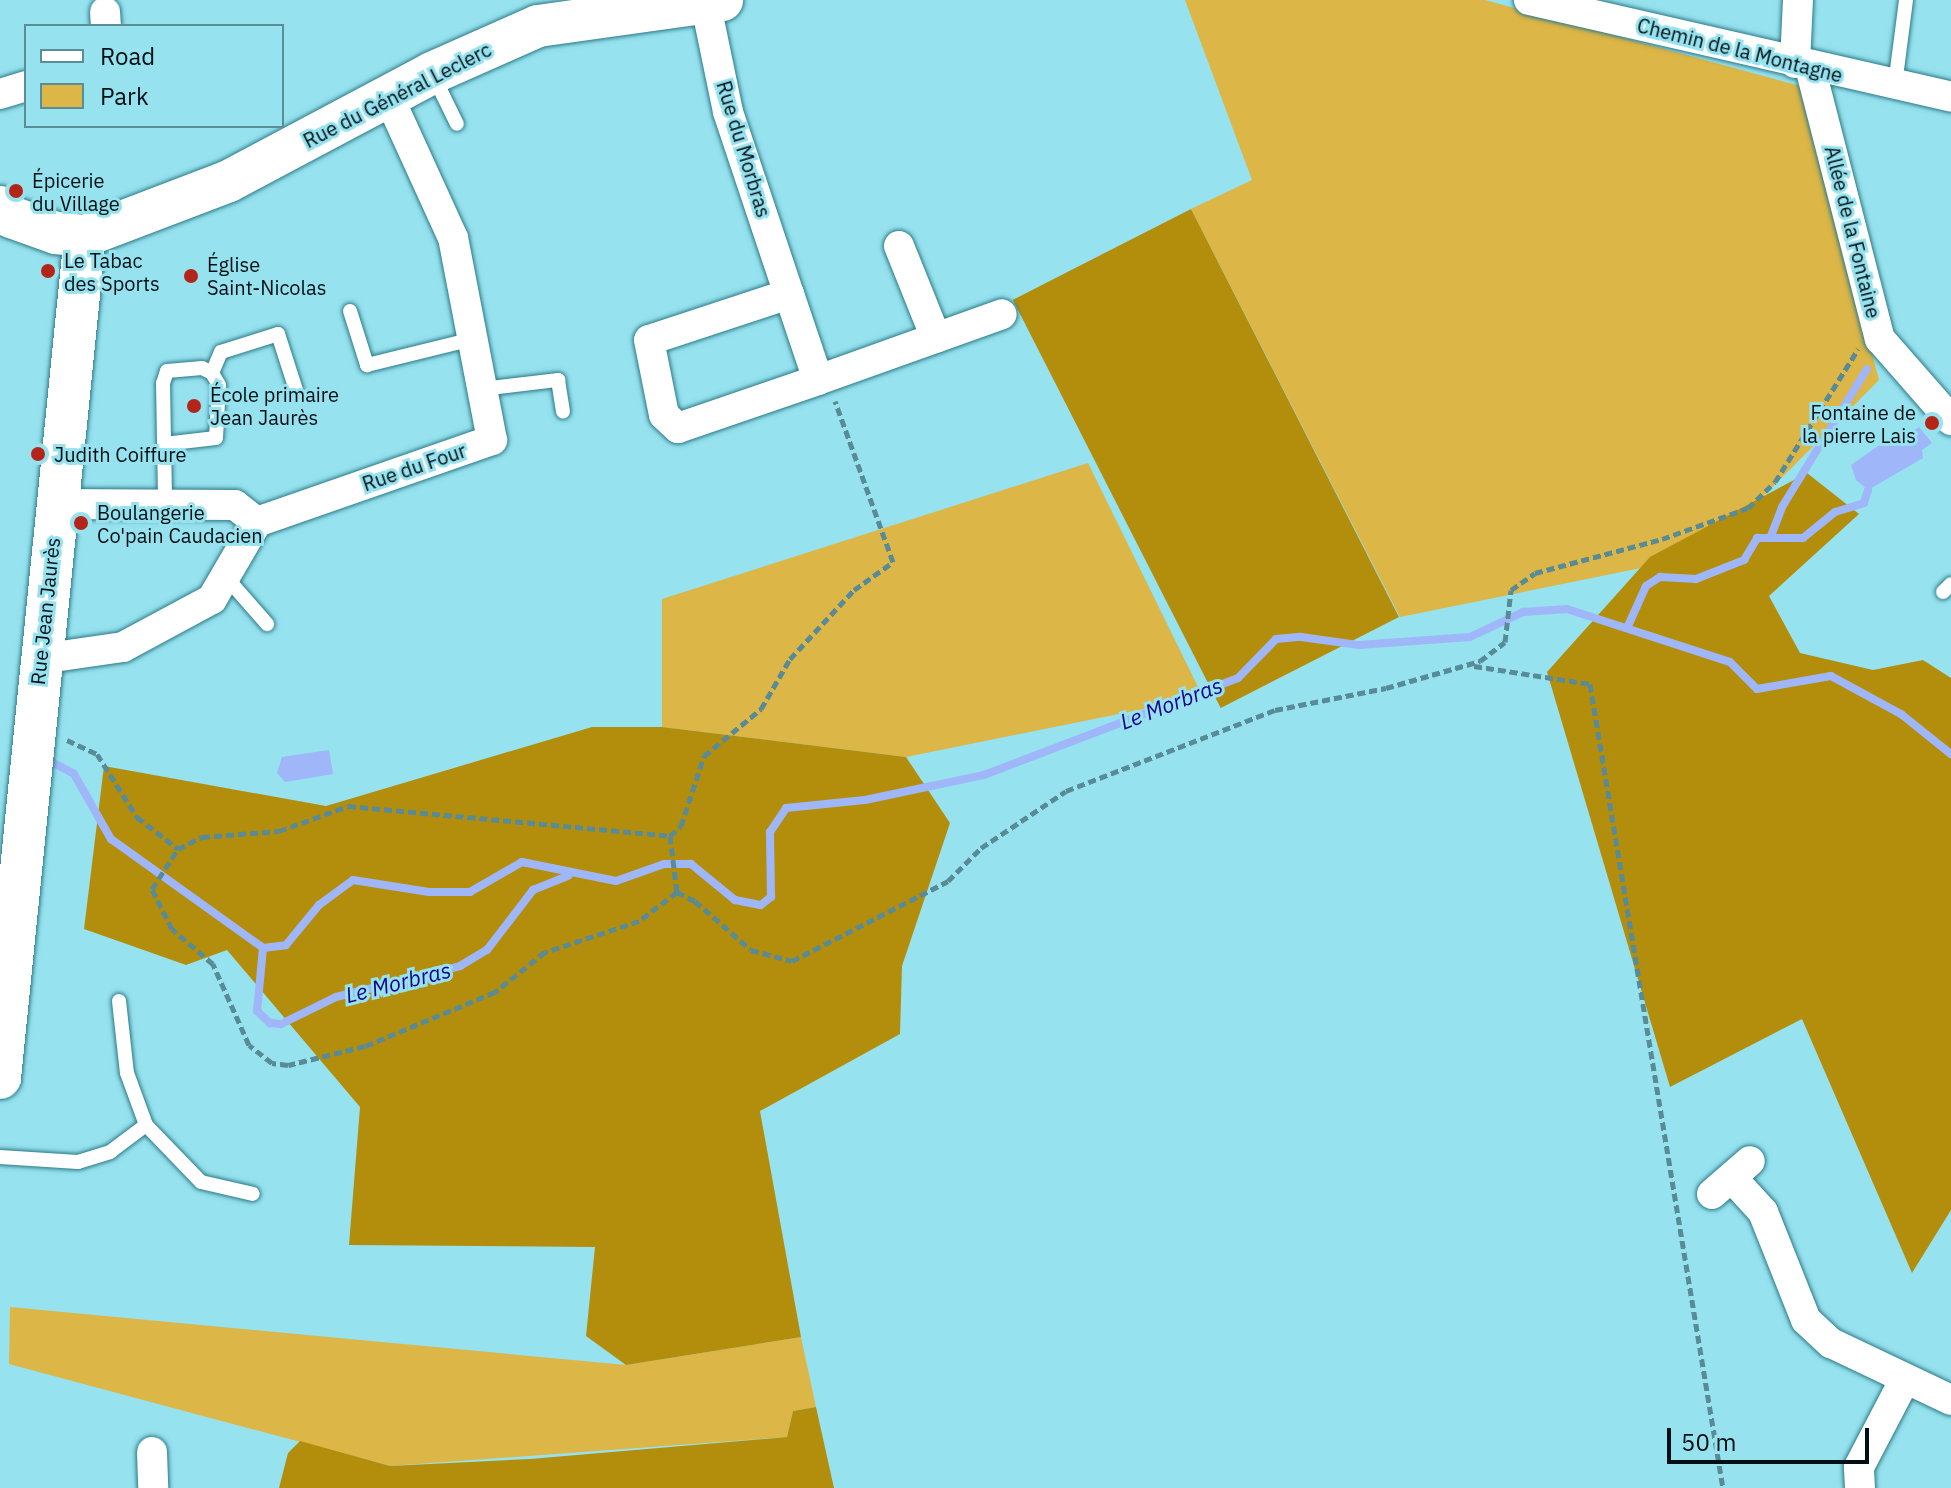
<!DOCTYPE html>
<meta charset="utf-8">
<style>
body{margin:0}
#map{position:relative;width:1951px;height:1488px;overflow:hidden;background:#96e2ef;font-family:"IBM Plex Sans",sans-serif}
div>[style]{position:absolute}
.green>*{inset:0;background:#dcb646}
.forest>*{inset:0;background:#b38e0d;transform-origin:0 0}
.water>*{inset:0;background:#9fb6f9}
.stream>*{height:8px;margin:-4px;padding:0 4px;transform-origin:4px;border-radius:4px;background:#9fb6f9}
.path>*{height:5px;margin-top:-2.5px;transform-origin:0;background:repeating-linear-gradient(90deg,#588b95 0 8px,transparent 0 12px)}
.roads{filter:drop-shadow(0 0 2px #2c7a87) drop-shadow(0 0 2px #2c7a87)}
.service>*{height:14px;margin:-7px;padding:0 7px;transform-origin:7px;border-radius:7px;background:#fff}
.minor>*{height:30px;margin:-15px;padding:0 15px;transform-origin:15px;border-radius:15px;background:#fff}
.secondary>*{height:42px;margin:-21px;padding:0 21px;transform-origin:21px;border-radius:21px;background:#fff}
.dots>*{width:22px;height:22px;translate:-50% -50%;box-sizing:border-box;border:4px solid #96e2ef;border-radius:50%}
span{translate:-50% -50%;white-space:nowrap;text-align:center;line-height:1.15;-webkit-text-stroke:6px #96e2ef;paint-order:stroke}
.street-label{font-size:20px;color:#000f13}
.poi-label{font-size:20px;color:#000f13}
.left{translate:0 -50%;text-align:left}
.right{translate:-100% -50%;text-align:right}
.water-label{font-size:22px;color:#15018d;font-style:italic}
.legend{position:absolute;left:24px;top:24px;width:260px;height:104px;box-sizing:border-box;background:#96e2ef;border:2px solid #5a8e97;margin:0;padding:10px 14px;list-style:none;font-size:24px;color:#000f13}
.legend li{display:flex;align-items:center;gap:16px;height:40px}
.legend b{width:40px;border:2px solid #5a8e97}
.scale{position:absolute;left:1667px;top:1428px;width:202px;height:36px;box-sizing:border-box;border:4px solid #000f13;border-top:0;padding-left:10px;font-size:24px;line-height:28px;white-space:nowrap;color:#000f13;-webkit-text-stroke:6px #96e2ef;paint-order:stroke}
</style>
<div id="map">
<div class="green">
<i style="clip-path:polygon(1185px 0,1485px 0,1800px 86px,1879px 380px,1705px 555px,1400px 617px,1191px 209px,1252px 180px)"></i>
<i style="clip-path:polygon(1088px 463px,1203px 697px,906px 757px,662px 727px,662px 599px)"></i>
<i style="clip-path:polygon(10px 1307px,626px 1365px,801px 1337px,816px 1407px,793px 1411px,787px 1437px,390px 1466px,9px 1364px)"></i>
</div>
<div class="forest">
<i style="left:1191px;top:209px;width:458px;height:200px;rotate:63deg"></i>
<i style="clip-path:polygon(1807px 473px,1859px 514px,1769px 596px,1800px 653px,1873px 670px,1923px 660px,1951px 678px,1951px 1210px,1912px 1273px,1802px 1019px,1670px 1087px,1547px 672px,1650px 557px)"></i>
<i style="clip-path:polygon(592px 727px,662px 727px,906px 757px,950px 823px,902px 966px,900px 1034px,760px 1111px,801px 1337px,626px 1365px,586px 1336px,595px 1247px,349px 1245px,360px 1107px,227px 950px,186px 965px,84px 929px,104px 766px,326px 806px)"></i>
<i style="clip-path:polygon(816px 1407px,834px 1488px,279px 1488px,288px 1453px,300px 1441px,390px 1466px,530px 1459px,787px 1437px,793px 1411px)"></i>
</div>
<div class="water">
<i style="clip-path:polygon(1919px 427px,1932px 443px,1922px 450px,1923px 458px,1868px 490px,1856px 480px,1851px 465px,1902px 429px,1912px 432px)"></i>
<i style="clip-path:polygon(329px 750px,333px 774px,285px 782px,277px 773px,282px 757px)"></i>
</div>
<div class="stream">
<i style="left:1771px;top:536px;width:31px;rotate:-69deg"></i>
<i style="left:1782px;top:507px;width:162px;rotate:-58.4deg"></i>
<i style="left:1628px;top:626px;width:44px;rotate:-65.8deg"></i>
<i style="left:1646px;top:586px;width:17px;rotate:-33deg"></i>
<i style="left:1660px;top:577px;width:36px;rotate:3deg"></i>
<i style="left:1696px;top:579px;width:52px;rotate:-21.6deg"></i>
<i style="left:1744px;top:560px;width:26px;rotate:-59deg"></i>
<i style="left:1757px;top:538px;width:46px"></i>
<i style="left:1803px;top:538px;width:41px;rotate:-39.1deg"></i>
<i style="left:1835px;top:512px;width:30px;rotate:-17deg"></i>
<i style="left:1864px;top:503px;width:14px;rotate:-73deg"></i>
<i style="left:50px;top:761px;width:27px;rotate:28deg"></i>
<i style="left:74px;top:774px;width:75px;rotate:60.4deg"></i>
<i style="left:111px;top:839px;width:187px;rotate:35.6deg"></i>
<i style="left:263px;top:948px;width:23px;rotate:-7deg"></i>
<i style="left:286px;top:945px;width:52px;rotate:-50.5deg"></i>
<i style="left:319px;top:905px;width:42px;rotate:-36.3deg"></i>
<i style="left:353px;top:880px;width:77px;rotate:9deg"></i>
<i style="left:429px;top:892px;width:41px"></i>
<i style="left:470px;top:892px;width:60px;rotate:-30deg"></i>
<i style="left:522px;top:862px;width:96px;rotate:11.4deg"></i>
<i style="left:616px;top:881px;width:51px;rotate:-19.5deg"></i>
<i style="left:664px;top:864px;width:27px"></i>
<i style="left:691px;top:864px;width:57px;rotate:39.3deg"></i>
<i style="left:735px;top:900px;width:26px;rotate:11deg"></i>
<i style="left:761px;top:905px;width:13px;rotate:-39deg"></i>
<i style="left:771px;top:897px;width:65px;rotate:-90.9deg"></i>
<i style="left:770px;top:832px;width:29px;rotate:-56deg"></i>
<i style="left:786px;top:808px;width:79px;rotate:-5.8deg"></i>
<i style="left:865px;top:800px;width:122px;rotate:-11.9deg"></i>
<i style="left:984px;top:775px;width:272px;rotate:-20.9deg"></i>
<i style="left:1238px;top:678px;width:54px;rotate:-45.7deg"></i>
<i style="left:1276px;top:639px;width:25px;rotate:-5deg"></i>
<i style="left:1301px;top:637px;width:59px;rotate:7.9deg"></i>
<i style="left:1359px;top:645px;width:111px;rotate:-4.1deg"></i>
<i style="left:1470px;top:637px;width:59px;rotate:-25.3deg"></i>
<i style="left:1523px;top:612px;width:44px;rotate:-3.9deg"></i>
<i style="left:1567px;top:609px;width:171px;rotate:18deg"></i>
<i style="left:1730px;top:662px;width:38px;rotate:45deg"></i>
<i style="left:1757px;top:689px;width:75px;rotate:-10deg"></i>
<i style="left:1831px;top:676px;width:80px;rotate:28.5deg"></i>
<i style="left:1901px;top:714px;width:64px;rotate:38.7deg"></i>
<i style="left:263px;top:948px;width:63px;rotate:95.4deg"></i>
<i style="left:257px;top:1011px;width:18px;rotate:43deg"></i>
<i style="left:270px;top:1023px;width:11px;rotate:5deg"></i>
<i style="left:281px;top:1024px;width:61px;rotate:-26.1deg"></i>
<i style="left:336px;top:997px;width:128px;rotate:-14deg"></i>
<i style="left:460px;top:966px;width:31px;rotate:-31deg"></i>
<i style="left:487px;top:950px;width:76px;rotate:-52.5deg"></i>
<i style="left:533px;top:890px;width:38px;rotate:-22deg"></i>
</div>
<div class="path">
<i style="left:1474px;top:666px;width:117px;rotate:8.8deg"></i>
<i style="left:1590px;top:684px;width:815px;rotate:80.61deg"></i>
<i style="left:67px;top:740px;width:33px;rotate:25deg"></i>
<i style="left:97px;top:754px;width:75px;rotate:57.6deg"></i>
<i style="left:137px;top:817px;width:52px;rotate:38deg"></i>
<i style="left:670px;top:836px;width:56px;rotate:82.9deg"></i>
<i style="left:677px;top:892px;width:48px;rotate:142.7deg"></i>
<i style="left:639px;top:921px;width:99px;rotate:161.7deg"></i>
<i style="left:545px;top:952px;width:64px;rotate:141.3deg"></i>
<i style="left:495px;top:992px;width:141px;rotate:157.4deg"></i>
<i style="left:365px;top:1046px;width:79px;rotate:166.1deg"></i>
<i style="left:288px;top:1065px;width:16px;rotate:-173deg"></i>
<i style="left:272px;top:1063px;width:29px;rotate:-142deg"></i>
<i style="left:249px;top:1045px;width:89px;rotate:-114deg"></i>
<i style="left:213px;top:964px;width:54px;rotate:-139.5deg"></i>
<i style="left:172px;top:929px;width:45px;rotate:-116.6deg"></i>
<i style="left:152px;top:889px;width:48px;rotate:-57deg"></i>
<i style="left:178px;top:849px;width:27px;rotate:-27deg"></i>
<i style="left:202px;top:837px;width:77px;rotate:-4.5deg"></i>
<i style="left:279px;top:831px;width:73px;rotate:-19.9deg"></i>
<i style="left:348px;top:806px;width:323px;rotate:5.3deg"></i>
<i style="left:670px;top:836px;width:15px;rotate:-42deg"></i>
<i style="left:681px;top:826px;width:74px;rotate:-71.8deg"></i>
<i style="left:704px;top:756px;width:74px;rotate:-39.5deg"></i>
<i style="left:761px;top:709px;width:58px;rotate:-59.9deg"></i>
<i style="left:790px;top:659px;width:94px;rotate:-47.2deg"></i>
<i style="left:854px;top:590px;width:48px;rotate:-35.7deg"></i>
<i style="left:893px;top:562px;width:171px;rotate:-109.8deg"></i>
<i style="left:677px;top:892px;width:20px;rotate:27deg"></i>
<i style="left:695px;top:901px;width:74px;rotate:41.2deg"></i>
<i style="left:751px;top:950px;width:42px;rotate:15deg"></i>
<i style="left:792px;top:961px;width:175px;rotate:-27.1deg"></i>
<i style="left:948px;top:881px;width:47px;rotate:-45deg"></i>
<i style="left:981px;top:848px;width:102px;rotate:-33.8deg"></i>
<i style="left:1066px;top:791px;width:224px;rotate:-21.2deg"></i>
<i style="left:1275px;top:710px;width:113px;rotate:-11.2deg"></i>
<i style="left:1386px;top:688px;width:98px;rotate:-16deg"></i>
<i style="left:1480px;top:661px;width:31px;rotate:-37deg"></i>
<i style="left:1505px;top:642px;width:52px;rotate:-83.4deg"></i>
<i style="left:1511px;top:590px;width:29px;rotate:-35deg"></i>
<i style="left:1535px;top:573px;width:131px;rotate:-15deg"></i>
<i style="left:1662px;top:539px;width:91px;rotate:-19.8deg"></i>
<i style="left:1748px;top:508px;width:37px;rotate:-44deg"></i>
<i style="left:1775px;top:482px;width:157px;rotate:-58deg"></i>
</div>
<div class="roads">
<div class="service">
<i style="left:434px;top:77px;width:52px;rotate:63.9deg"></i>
<i style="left:1895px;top:85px;width:86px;rotate:-82.6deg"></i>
<i style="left:350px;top:311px;width:57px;rotate:72.5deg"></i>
<i style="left:367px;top:365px;width:109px;rotate:-13.8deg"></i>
<i style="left:212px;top:373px;width:23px;rotate:-67deg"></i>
<i style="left:221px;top:352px;width:60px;rotate:-17.5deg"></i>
<i style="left:278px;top:334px;width:59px;rotate:72.2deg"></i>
<i style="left:482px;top:389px;width:77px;rotate:-6.8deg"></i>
<i style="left:558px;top:380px;width:32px;rotate:81deg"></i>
<i style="left:164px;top:444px;width:52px;rotate:-6.6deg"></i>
<i style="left:216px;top:438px;width:53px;rotate:-86.8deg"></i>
<i style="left:219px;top:385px;width:14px;rotate:-120deg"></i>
<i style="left:212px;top:373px;width:11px;rotate:-153deg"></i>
<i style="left:202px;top:368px;width:35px;rotate:175deg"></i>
<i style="left:167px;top:371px;width:13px;rotate:108deg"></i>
<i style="left:163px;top:383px;width:119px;rotate:89deg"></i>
<i style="left:225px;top:576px;width:64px;rotate:48.8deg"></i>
<i style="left:1943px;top:592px;width:11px;rotate:-45deg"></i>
<i style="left:119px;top:1001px;width:72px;rotate:83.7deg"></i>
<i style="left:127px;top:1073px;width:55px;rotate:69.9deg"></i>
<i style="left:146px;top:1125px;width:79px;rotate:46deg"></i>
<i style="left:201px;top:1182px;width:53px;rotate:13deg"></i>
<i style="left:0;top:1157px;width:78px;rotate:3.7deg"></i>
<i style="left:78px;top:1162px;width:34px;rotate:-17deg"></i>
<i style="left:110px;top:1152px;width:45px;rotate:-36.9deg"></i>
</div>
<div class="minor">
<i style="left:1529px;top:0;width:433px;rotate:12.9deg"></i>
<i style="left:700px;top:3px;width:19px;rotate:62deg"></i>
<i style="left:709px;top:20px;width:94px;rotate:78.3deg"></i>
<i style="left:728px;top:112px;width:192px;rotate:71.5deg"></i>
<i style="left:789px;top:294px;width:147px;rotate:161.8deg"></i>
<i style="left:649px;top:340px;width:76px;rotate:78.7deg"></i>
<i style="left:664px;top:415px;width:19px;rotate:43deg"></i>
<i style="left:678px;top:428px;width:148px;rotate:-18.9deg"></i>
<i style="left:818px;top:380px;width:91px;rotate:-108.6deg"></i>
<i style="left:105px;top:12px;width:14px;rotate:86deg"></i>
<i style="left:1795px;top:63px;width:63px;rotate:-87.3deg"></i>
<i style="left:1810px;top:67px;width:281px;rotate:75.6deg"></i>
<i style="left:1880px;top:339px;width:108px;rotate:48.8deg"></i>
<i style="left:0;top:94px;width:27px;rotate:-17deg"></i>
<i style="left:899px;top:246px;width:99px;rotate:68.1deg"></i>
<i style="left:818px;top:380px;width:195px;rotate:-19.7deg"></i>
<i style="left:57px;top:504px;width:178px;rotate:0.3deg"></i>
<i style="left:235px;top:505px;width:28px;rotate:38deg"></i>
<i style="left:40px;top:659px;width:84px;rotate:-8.2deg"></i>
<i style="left:123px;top:647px;width:101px;rotate:-28.3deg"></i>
<i style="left:212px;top:599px;width:89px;rotate:-59.7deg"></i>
<i style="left:257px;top:522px;width:249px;rotate:-19.2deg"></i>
<i style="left:492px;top:440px;width:206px;rotate:-100.9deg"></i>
<i style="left:453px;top:238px;width:152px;rotate:-114.5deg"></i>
<i style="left:1732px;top:1178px;width:46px;rotate:47.6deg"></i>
<i style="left:1763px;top:1212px;width:116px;rotate:68.3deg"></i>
<i style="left:1806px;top:1320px;width:34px;rotate:43deg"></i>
<i style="left:1831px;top:1343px;width:133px;rotate:25.4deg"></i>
<i style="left:1712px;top:1194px;width:50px;rotate:-41deg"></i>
<i style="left:152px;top:1452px;width:36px;rotate:88deg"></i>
<i style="left:1860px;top:1488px;width:21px;rotate:-93deg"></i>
<i style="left:1859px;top:1467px;width:97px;rotate:-62.4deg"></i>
</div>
<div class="secondary">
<i style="left:0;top:207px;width:15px;rotate:42deg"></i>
<i style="left:11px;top:217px;width:48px;rotate:19.6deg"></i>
<i style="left:56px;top:233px;width:29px;rotate:6deg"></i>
<i style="left:85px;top:236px;width:154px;rotate:-20.9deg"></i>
<i style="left:229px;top:181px;width:230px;rotate:-28deg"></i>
<i style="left:432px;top:73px;width:116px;rotate:-23.9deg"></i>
<i style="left:538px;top:26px;width:186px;rotate:-8deg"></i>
<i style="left:0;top:1078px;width:846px;rotate:-84.24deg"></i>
</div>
</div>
<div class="dots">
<i style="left:16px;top:191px;background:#b42519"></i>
<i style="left:48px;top:271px;background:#b42519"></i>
<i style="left:191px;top:276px;background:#b42519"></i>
<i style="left:194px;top:406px;background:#b42519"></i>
<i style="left:1932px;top:423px;background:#b42519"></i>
<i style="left:38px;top:454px;background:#b42519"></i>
<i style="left:81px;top:523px;background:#b42519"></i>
</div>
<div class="street-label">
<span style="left:1740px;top:50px;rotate:14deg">Chemin de la Montagne</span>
<span style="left:397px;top:95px;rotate:-27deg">Rue du Général Leclerc</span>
<span style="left:744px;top:149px;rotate:73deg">Rue du Morbras</span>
<span style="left:1853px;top:232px;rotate:76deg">Allée de la Fontaine</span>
<span style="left:414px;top:467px;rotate:-19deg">Rue du Four</span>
<span style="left:45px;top:611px;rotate:-84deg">Rue Jean Jaurès</span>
</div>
<div class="poi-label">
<span class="left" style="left:32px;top:192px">Épicerie<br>du Village</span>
<span class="left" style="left:64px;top:272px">Le Tabac<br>des Sports</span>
<span class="left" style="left:207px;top:276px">Église<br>Saint-Nicolas</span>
<span class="left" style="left:210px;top:406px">École primaire<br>Jean Jaurès</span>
<span class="right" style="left:1916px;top:424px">Fontaine de<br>la pierre Lais</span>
<span class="left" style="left:54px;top:454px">Judith Coiffure</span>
<span class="left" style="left:97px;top:524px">Boulangerie<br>Co'pain Caudacien</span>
</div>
<div class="water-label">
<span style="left:1171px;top:703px;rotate:-21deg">Le Morbras</span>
<span style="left:398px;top:982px;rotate:-14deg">Le Morbras</span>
</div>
<ul class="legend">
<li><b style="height:10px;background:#fff"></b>Road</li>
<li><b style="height:22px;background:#dcb646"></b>Park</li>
</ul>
<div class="scale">50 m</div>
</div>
